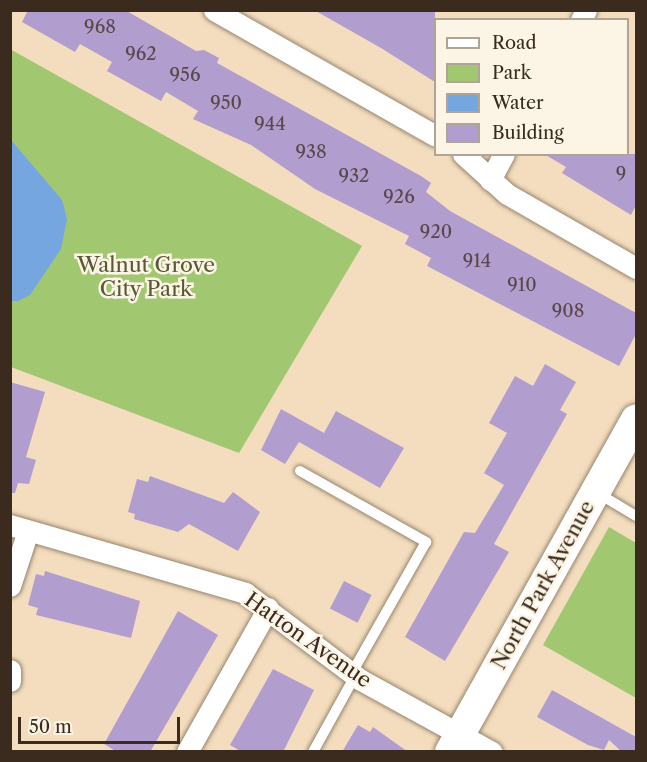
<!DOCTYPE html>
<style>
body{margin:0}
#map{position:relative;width:647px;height:762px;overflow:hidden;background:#f3ddbe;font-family:"Libre Caslon Text",serif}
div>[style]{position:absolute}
.green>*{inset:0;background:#a1c771}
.water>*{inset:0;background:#76a6e0}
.building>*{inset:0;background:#b29dcf;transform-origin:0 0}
.roads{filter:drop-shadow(0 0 2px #97846e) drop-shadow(0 0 2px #97846e)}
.lane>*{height:10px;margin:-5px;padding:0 5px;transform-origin:5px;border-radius:5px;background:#fff}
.street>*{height:21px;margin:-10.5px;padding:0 10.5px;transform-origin:10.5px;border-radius:10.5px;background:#fff}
.secondary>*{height:30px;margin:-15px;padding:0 15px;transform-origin:15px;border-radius:15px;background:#fff}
span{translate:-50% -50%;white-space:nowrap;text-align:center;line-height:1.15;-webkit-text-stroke:5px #fcf5e5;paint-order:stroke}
.number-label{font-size:18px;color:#59474a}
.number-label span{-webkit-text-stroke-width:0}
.park-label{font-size:21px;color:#5a5937}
.street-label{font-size:21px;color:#3b2a1e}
.frame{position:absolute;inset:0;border:12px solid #3b2a1e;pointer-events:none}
.legend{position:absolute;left:434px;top:18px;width:195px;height:138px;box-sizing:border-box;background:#fcf5e5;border:2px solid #afa495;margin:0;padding:8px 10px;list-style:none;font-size:18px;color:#3b2a1e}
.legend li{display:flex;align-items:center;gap:12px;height:30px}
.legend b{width:30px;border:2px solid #afa495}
.scale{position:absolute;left:18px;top:717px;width:162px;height:27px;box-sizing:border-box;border:3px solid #3b2a1e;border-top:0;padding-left:8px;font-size:18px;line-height:21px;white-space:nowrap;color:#3b2a1e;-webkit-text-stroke:4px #fcf5e5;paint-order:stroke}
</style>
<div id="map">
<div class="green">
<i style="clip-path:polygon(10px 49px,362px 246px,239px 453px,11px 367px)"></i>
<i style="clip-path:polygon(609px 527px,636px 543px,636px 698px,543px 645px)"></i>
</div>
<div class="water">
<i style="clip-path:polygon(11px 140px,62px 200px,67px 219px,61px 249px,30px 295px,18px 301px,10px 301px)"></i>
</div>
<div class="building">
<i style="clip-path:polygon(28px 10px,125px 10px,196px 51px,204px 50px,219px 58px,217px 63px,421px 176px,431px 183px,426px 192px,450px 211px,636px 313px,636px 334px,619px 366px,427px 266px,431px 258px,405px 244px,409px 236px,315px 189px,251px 145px,193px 119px,198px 111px,166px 92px,161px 101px,107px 71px,112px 62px,80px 44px,75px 52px,22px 22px)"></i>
<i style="clip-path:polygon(314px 10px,435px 10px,435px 82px,381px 48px)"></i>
<i style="clip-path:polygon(544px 154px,636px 154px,636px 205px,631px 215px,562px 173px,566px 167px)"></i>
<i style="clip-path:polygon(545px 364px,576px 382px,560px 410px,567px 414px,494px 544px,509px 552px,445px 661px,405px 637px,464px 532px,475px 533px,504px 485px,484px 473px,507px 433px,489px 423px,515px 376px,533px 386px)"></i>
<i style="clip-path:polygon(10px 382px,45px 392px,26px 457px,36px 460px,29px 484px,18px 483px,15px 493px,10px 493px)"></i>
<i style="clip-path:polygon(281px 409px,324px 433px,336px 411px,404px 448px,380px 488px,299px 442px,285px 464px,261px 450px)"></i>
<i style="clip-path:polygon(150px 476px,224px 503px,233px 492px,260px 512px,238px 551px,189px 524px,178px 532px,134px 519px,135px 514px,128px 512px,137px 479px,148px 482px)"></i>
<i style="clip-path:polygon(45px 571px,140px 601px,131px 638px,36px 615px,38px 608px,28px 605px,36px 574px,44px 576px)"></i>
<i style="left:344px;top:581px;width:31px;height:31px;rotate:27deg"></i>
<i style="clip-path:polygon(178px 611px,218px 635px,150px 752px,117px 752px,104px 744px)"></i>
<i style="clip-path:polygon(273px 669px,314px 690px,283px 752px,242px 752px,230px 745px)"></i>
<i style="clip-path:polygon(552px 690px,636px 737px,636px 752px,622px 752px,609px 740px,604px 750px,588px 745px,537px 717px)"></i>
<i style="clip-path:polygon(358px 725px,370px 732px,373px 727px,408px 752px,342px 752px)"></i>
</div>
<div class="roads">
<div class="lane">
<i style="left:300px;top:471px;width:145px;rotate:29.4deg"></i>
<i style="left:426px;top:542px;width:150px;rotate:119.5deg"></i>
<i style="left:596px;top:492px;width:47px;rotate:31deg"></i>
<i style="left:313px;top:752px;width:87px;rotate:-61.1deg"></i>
</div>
<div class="street">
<i style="left:214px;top:10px;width:255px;rotate:29.6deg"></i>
<i style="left:581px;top:20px;width:11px;rotate:-63deg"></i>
<i style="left:463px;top:154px;width:59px;rotate:42.3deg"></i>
<i style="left:507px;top:194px;width:149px;rotate:29.8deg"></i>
<i style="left:490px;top:180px;width:30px;rotate:-62deg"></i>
<i style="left:10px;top:525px;width:245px;rotate:16.1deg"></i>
<i style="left:245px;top:593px;width:145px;rotate:36.9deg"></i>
<i style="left:361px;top:680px;width:149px;rotate:28.8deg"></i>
<i style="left:10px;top:586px;width:58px;rotate:-71.9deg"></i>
<i style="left:10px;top:670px;width:11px;rotate:90deg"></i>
<i style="left:187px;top:752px;width:165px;rotate:-60.6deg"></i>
</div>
<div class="secondary">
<i style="left:450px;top:752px;width:381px;rotate:-60.8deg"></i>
</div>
</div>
<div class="number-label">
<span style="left:100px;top:27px">968</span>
<span style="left:141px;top:54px">962</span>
<span style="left:185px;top:75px">956</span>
<span style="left:226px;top:103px">950</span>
<span style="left:270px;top:124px">944</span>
<span style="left:311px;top:152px">938</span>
<span style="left:621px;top:174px">9</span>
<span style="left:354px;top:176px">932</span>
<span style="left:399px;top:197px">926</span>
<span style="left:436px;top:232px">920</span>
<span style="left:477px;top:261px">914</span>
<span style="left:522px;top:285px">910</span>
<span style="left:568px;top:311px">908</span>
</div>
<div class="park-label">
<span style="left:146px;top:277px">Walnut Grove<br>City Park</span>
</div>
<div class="street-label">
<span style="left:543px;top:585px;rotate:-61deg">North Park Avenue</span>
<span style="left:308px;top:640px;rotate:35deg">Hatton Avenue</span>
</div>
<div class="frame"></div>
<ul class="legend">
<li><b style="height:8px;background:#fff"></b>Road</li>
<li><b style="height:16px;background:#a1c771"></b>Park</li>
<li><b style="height:16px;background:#76a6e0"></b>Water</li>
<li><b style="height:16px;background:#b29dcf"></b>Building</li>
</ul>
<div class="scale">50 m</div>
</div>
